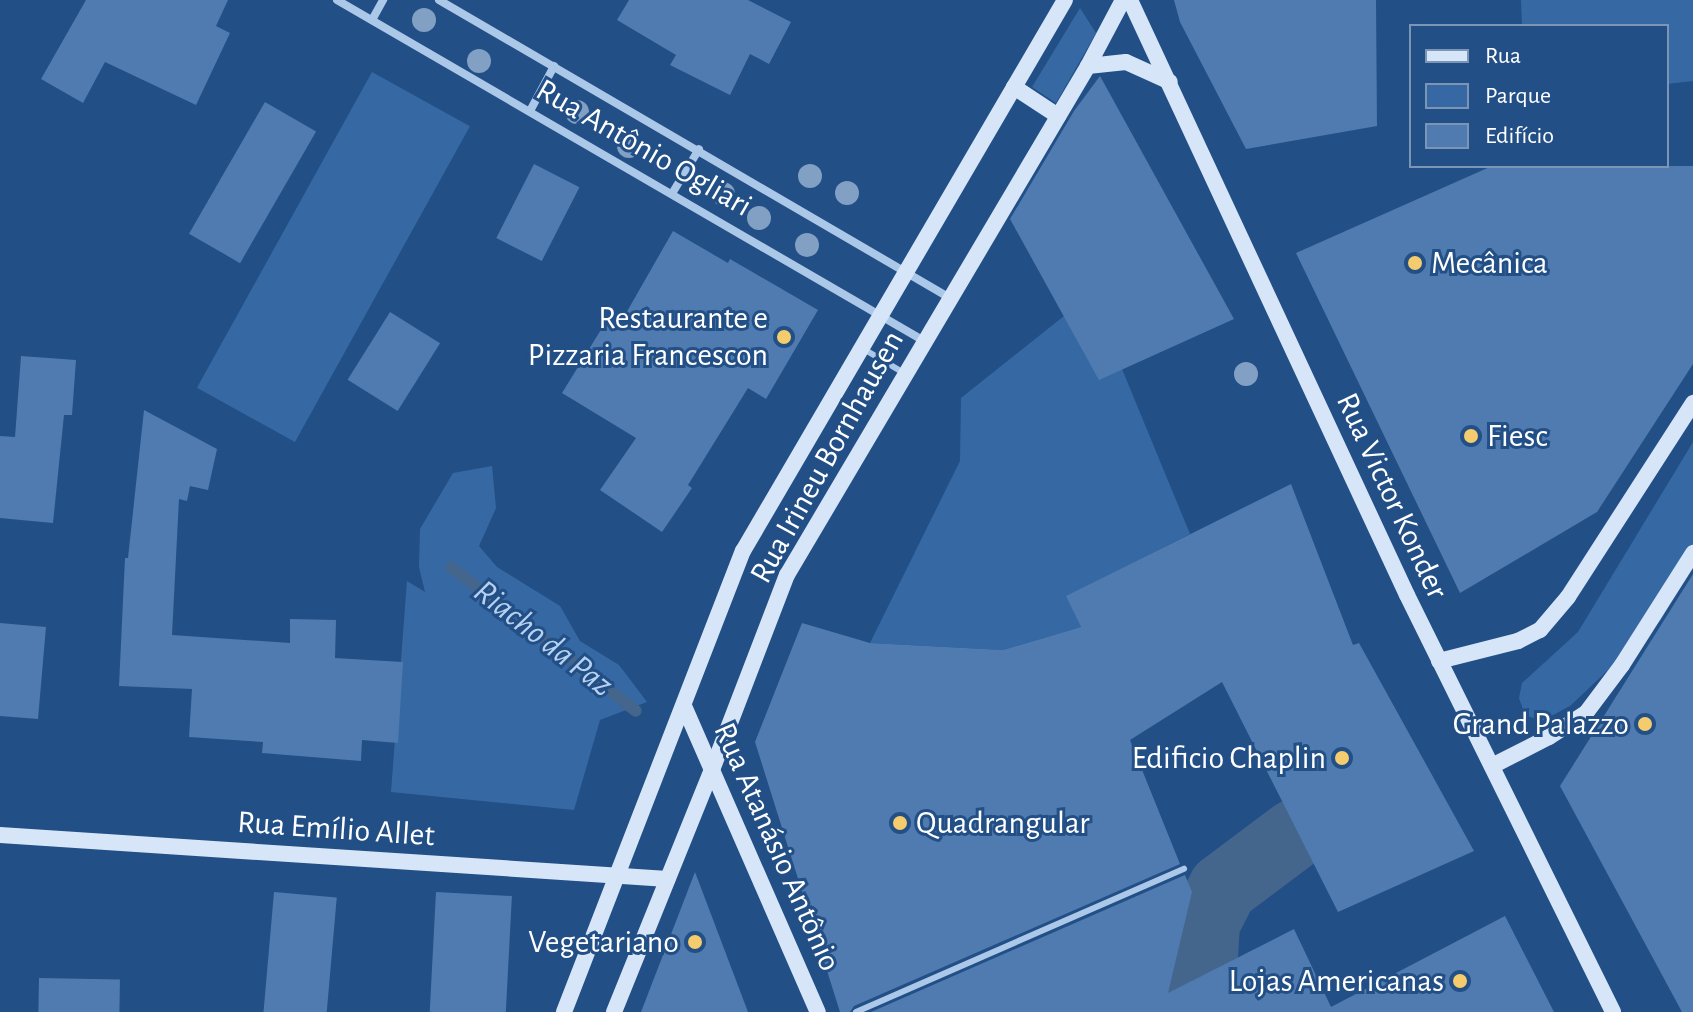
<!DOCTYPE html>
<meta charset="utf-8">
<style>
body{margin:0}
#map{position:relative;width:1693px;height:1012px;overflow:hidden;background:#224f86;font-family:"Alegreya Sans",sans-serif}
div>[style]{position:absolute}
.green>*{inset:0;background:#3669a3;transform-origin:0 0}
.stream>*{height:12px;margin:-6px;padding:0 6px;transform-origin:6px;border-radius:6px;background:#44658c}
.river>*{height:70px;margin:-35px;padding:0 35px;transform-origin:35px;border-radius:35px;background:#44658c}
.building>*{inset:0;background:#4f7bb0;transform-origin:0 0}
.lane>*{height:6px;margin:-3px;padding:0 3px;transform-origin:3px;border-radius:3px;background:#abc8e9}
.street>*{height:8px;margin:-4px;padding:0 4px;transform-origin:4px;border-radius:4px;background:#abc8e9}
.secondary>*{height:16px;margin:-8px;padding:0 8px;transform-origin:8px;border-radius:8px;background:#d6e5f7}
.trees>*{width:24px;height:24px;margin:-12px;border-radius:50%;background:#81a0c4}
.dots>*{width:22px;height:22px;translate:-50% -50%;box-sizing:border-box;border:4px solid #224f86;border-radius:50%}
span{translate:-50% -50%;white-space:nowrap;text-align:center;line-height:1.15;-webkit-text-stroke:6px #224f86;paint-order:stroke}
.street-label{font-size:32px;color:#fff}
.poi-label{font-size:32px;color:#fff}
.left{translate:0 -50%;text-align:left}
.right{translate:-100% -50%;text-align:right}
.water-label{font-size:34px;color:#b7d2f1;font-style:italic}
.legend{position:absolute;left:1409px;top:24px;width:260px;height:144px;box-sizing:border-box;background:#224f86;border:2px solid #7a95b6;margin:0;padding:10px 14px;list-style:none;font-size:24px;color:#fff}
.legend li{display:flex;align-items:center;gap:16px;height:40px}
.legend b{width:40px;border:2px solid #7a95b6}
</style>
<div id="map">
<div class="green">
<i style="clip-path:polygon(1521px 0,1693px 0,1693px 81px,1667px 84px,1667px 26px,1522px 26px)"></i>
<i style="clip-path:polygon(1080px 8px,1096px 33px,1056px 103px,1032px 87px)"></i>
<i style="left:372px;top:72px;width:112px;height:361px;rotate:29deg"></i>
<i style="clip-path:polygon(1064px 316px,1122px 369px,1190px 534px,1067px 596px,1081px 627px,1003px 650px,870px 643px,960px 461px,961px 398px)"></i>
<i style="clip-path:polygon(1693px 442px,1693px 563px,1661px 620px,1570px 706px,1542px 721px,1525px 715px,1519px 698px,1522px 683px,1578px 632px)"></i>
<i style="clip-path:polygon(492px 466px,496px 508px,479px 546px,497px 567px,560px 606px,580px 641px,619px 665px,647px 702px,600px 720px,574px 810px,391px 792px,407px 581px,425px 592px,419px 567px,420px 529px,453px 473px)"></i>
</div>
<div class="stream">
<i style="left:451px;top:567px;width:234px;rotate:37.9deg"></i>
</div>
<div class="river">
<i style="left:1200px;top:1012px;width:89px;rotate:-86.8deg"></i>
<i style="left:1205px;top:923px;width:39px;rotate:-63deg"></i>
<i style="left:1223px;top:888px;width:90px;rotate:-36.9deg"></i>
</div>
<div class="building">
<i style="clip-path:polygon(86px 0,228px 0,216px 26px,230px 33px,196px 105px,105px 62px,83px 103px,41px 79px)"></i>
<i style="clip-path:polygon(629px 0,748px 0,791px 22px,769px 64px,750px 54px,730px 95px,670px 65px,676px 55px,617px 20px)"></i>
<i style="clip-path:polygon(1174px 0,1376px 0,1377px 126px,1246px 149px,1180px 22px)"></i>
<i style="clip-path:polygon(1100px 76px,1234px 319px,1099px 380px,1010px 219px,1074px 111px)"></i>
<i style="left:265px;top:102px;width:59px;height:152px;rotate:30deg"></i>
<i style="left:534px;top:164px;width:51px;height:83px;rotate:27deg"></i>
<i style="clip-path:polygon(1492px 166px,1693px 166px,1693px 364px,1597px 512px,1460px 593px,1296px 253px)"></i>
<i style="clip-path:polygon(673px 231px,728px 263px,730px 259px,818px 310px,766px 399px,748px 388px,688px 485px,692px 488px,662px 532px,600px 490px,636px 438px,562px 393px,610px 315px,621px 322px)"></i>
<i style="left:390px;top:312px;width:59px;height:80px;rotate:32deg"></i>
<i style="clip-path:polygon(21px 356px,76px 360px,72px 415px,64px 415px,53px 523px,0 518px,0 436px,15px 437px)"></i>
<i style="clip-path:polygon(144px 410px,217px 449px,208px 490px,190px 486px,187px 501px,179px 499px,172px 635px,290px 643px,290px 619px,336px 620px,335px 658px,403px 662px,398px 743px,362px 740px,361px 761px,262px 753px,263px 742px,189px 737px,192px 689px,119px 686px,125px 558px,128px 558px)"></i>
<i style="clip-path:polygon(1291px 484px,1353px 645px,1359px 643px,1474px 851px,1338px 912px,1222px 682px,1130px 740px,1180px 864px,854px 1006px,850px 1012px,840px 1012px,755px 742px,802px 623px,870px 643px,1003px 650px,1081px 627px,1066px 596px)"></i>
<i style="clip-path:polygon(1693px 574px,1693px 1012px,1682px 1012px,1560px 786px)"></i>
<i style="clip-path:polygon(0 623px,46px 627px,38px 719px,0 716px)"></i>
<i style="clip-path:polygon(695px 872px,748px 1012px,641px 1012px)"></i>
<i style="clip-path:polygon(1185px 875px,1192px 892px,1168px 993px,1294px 929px,1331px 1007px,1505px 916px,1554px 1012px,871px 1012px)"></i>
<i style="left:274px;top:892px;width:63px;height:121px;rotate:5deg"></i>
<i style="left:436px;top:892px;width:76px;height:120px;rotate:3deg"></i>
<i style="left:39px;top:978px;width:81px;height:34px;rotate:1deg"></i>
</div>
<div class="lane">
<i style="left:862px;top:348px;width:49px;rotate:30.8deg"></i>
<i style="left:856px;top:1012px;width:358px;rotate:-23.6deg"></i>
</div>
<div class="street">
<i style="left:337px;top:0;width:679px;rotate:30.15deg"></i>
<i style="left:439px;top:0;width:592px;rotate:30.25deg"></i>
<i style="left:372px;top:20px;width:23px;rotate:-61deg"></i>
<i style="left:530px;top:111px;width:51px;rotate:-61.9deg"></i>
<i style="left:673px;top:192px;width:50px;rotate:-58.8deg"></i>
</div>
<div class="secondary">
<i style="left:1130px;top:0;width:656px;rotate:65.04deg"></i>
<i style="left:1407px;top:595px;width:465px;rotate:63.7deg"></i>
<i style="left:1088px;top:66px;width:38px;rotate:-6deg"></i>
<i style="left:1126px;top:62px;width:48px;rotate:24.4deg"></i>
<i style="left:1014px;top:87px;width:53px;rotate:33.4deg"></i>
<i style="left:1439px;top:661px;width:81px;rotate:-14.2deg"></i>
<i style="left:1518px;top:641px;width:25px;rotate:-27deg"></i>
<i style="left:1540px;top:630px;width:43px;rotate:-49.7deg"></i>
<i style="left:1568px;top:597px;width:231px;rotate:-57.2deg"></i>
<i style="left:684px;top:706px;width:334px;rotate:66.4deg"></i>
<i style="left:1492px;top:766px;width:64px;rotate:-27deg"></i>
<i style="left:1549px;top:737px;width:44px;rotate:-33deg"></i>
<i style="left:1586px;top:713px;width:60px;rotate:-53.1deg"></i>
<i style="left:1622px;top:665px;width:133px;rotate:-57.6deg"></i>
<i style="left:0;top:835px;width:669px;rotate:3.77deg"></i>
<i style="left:564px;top:1012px;width:495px;rotate:-68.8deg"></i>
<i style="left:743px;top:551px;width:638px;rotate:-59.7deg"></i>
<i style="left:614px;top:1012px;width:261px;rotate:-68deg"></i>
<i style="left:712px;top:770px;width:209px;rotate:-69deg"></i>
<i style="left:787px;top:575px;width:591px;rotate:-59.4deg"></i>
<i style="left:1088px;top:66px;width:75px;rotate:-62.1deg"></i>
</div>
<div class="trees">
<i style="left:424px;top:20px"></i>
<i style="left:479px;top:61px"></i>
<i style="left:577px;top:112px"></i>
<i style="left:629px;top:146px"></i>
<i style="left:810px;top:176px"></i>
<i style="left:847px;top:193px"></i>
<i style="left:723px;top:194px"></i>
<i style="left:759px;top:218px"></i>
<i style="left:807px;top:245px"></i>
<i style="left:1246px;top:374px"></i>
</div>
<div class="dots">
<i style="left:1415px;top:263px;background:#f5cc6d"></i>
<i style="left:784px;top:337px;background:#f5cc6d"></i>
<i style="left:1471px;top:436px;background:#f5cc6d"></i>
<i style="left:1645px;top:724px;background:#f5cc6d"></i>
<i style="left:1342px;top:758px;background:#f5cc6d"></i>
<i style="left:900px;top:823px;background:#f5cc6d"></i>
<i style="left:695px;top:942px;background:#f5cc6d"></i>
<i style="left:1460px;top:981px;background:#f5cc6d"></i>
</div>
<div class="street-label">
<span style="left:644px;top:148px;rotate:30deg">Rua Antônio Ogliari</span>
<span style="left:827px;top:457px;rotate:-61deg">Rua Irineu Bornhausen</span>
<span style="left:1392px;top:496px;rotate:65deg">Rua Victor Konder</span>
<span style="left:336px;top:829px;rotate:4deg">Rua Emílio Allet</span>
<span style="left:777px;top:847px;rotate:66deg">Rua Atanásio Antônio</span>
</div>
<div class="poi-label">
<span class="left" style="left:1431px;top:263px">Mecânica</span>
<span class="right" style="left:768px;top:337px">Restaurante e<br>Pizzaria Francescon</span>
<span class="left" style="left:1487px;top:436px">Fiesc</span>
<span class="right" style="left:1629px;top:724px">Grand Palazzo</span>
<span class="right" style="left:1326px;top:758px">Edificio Chaplin</span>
<span class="left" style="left:916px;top:823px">Quadrangular</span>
<span class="right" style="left:679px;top:942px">Vegetariano</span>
<span class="right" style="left:1444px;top:981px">Lojas Americanas</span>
</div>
<div class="water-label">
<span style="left:543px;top:639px;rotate:38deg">Riacho da Paz</span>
</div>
<ul class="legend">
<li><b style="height:10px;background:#d6e5f7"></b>Rua</li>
<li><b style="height:22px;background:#3669a3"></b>Parque</li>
<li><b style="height:22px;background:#4f7bb0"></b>Edifício</li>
</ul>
</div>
